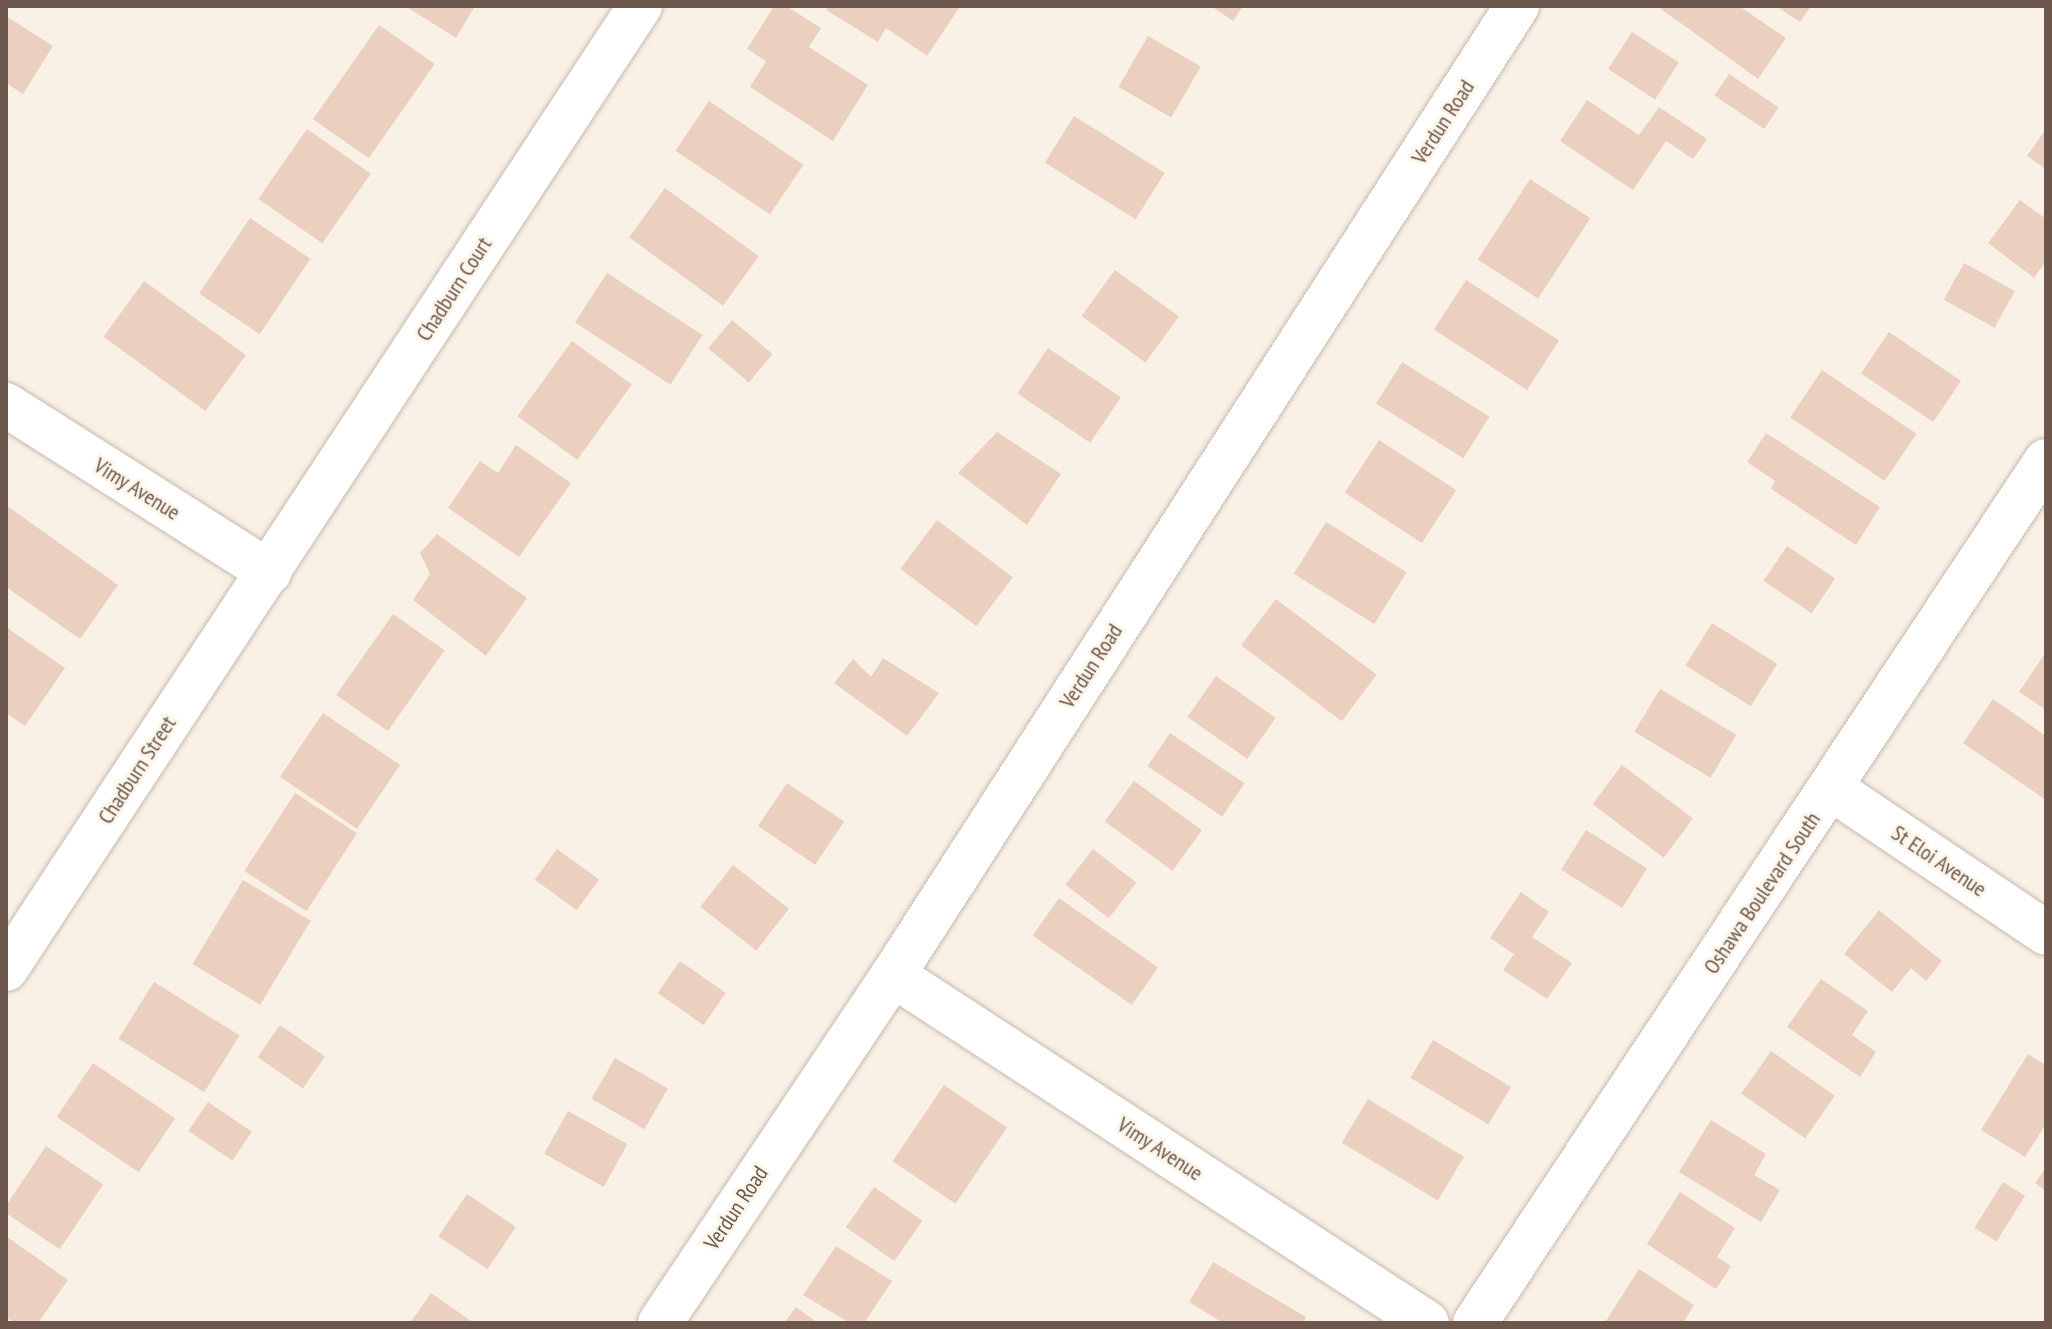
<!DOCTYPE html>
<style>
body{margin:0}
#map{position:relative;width:2052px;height:1329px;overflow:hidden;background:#f9f1e5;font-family:"PT Sans Narrow",sans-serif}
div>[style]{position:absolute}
.building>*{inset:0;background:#ebd0c0;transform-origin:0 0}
.roads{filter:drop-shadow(0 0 2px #c8b8ac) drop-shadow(0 0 2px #c8b8ac)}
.minor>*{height:44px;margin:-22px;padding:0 22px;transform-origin:22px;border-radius:22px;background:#fff}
span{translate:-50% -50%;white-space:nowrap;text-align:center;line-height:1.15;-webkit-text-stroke:6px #fcf5ea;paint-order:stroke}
.street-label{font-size:22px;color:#6e584d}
.frame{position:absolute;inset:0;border:8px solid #6e584d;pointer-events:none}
</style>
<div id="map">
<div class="building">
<i style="clip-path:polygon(405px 6px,475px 6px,456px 38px)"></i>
<i style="clip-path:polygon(774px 6px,786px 6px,821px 28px,809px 47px,868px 85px,833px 141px,750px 87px,766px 61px,747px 49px)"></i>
<i style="clip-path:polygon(829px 6px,956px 6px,959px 8px,927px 56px,886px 28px,878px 42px,826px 10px)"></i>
<i style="clip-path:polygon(1211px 6px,1243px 6px,1233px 21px)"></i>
<i style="clip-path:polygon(1657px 6px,1739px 6px,1786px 38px,1758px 79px)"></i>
<i style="clip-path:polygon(1776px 6px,1811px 6px,1800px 22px)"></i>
<i style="clip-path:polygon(6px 16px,53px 46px,23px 94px,6px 83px)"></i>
<i style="left:379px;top:25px;width:68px;height:115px;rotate:35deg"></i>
<i style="left:1632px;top:32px;width:56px;height:44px;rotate:33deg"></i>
<i style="left:1148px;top:36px;width:61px;height:59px;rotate:30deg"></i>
<i style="left:1729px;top:74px;width:60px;height:26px;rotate:34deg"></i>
<i style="clip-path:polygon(1587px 100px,1639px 135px,1659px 107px,1707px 139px,1693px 159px,1666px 141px,1633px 190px,1560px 141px)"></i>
<i style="left:709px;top:101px;width:114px;height:60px;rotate:34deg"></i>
<i style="left:1074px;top:116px;width:107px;height:55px;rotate:32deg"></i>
<i style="left:307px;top:129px;width:78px;height:85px;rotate:35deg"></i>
<i style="clip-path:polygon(2046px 129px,2046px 169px,2027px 156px)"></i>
<i style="left:1530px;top:179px;width:72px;height:96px;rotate:33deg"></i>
<i style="left:665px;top:188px;width:116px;height:61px;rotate:36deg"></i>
<i style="clip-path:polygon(2020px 200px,2046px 219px,2046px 261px,2034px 278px,1988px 243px)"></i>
<i style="left:250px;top:218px;width:73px;height:91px;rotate:34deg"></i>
<i style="left:1964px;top:263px;width:58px;height:42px;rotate:29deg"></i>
<i style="left:1115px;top:270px;width:79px;height:57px;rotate:36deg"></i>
<i style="left:607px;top:273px;width:114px;height:59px;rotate:33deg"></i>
<i style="left:1466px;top:280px;width:111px;height:59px;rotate:33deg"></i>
<i style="left:144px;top:281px;width:126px;height:69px;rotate:36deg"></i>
<i style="left:732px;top:320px;width:53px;height:37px;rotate:40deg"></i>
<i style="left:1889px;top:332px;width:87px;height:50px;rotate:34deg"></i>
<i style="left:572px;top:341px;width:74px;height:93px;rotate:36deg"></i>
<i style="left:1048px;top:348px;width:88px;height:55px;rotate:34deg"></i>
<i style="left:1402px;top:362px;width:103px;height:49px;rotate:32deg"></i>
<i style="left:1822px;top:370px;width:114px;height:57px;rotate:34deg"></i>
<i style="clip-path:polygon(997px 432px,1061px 474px,1027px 525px,958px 473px)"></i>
<i style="clip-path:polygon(1766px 433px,1880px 507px,1856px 545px,1771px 489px,1775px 481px,1747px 462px)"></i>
<i style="left:1379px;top:440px;width:92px;height:63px;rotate:33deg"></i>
<i style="clip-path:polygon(516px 445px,571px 483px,519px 557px,448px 508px,480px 461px,498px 473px)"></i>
<i style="clip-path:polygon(6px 505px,118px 585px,80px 639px,6px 587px)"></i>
<i style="left:937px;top:520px;width:95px;height:61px;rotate:37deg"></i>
<i style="left:1326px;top:522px;width:95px;height:61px;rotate:32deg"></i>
<i style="clip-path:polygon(437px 534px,527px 598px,486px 656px,413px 600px,430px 574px,420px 553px)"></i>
<i style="left:1787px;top:546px;width:58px;height:42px;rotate:34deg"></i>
<i style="left:1276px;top:599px;width:126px;height:58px;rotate:37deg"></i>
<i style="left:393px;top:614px;width:63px;height:99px;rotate:35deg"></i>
<i style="left:1712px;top:623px;width:77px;height:50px;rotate:32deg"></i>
<i style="clip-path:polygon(6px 627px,65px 668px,25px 726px,6px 713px)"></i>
<i style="clip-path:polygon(2046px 652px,2046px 710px,2019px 692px)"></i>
<i style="clip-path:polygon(883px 658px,939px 693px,907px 736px,834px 683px,853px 659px,871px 677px)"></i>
<i style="left:1216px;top:676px;width:73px;height:50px;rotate:35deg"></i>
<i style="left:1660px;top:689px;width:89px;height:50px;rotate:31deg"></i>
<i style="clip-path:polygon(1993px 699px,2046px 736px,2046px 800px,1963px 743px)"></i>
<i style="left:323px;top:713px;width:93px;height:77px;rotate:34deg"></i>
<i style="left:1170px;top:733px;width:90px;height:40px;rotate:34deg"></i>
<i style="left:1622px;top:765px;width:89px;height:49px;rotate:37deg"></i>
<i style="left:1134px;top:781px;width:84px;height:50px;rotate:36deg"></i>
<i style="left:787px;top:783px;width:69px;height:52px;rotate:34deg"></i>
<i style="left:295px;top:793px;width:74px;height:93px;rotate:33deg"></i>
<i style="left:1586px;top:830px;width:72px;height:47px;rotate:32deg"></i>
<i style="left:557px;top:849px;width:52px;height:38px;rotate:36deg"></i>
<i style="left:1093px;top:849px;width:55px;height:45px;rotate:38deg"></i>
<i style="left:733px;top:865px;width:71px;height:53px;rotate:38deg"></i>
<i style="left:243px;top:880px;width:79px;height:98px;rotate:31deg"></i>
<i style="clip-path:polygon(1521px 892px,1549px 912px,1532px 937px,1572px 963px,1547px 999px,1503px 970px,1514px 954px,1490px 938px)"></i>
<i style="left:1059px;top:898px;width:121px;height:46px;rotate:35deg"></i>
<i style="clip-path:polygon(1879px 910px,1942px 961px,1926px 981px,1911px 968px,1892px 992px,1844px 954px)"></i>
<i style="left:680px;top:961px;width:56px;height:39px;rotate:35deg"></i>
<i style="clip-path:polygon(1821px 979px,1868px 1011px,1852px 1035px,1876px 1052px,1860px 1077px,1787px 1027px)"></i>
<i style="left:154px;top:982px;width:101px;height:67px;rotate:32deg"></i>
<i style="left:280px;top:1025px;width:55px;height:39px;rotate:35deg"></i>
<i style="left:1433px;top:1040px;width:91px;height:44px;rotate:31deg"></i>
<i style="left:1771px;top:1051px;width:78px;height:52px;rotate:35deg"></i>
<i style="clip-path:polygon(2028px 1054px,2046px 1065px,2046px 1124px,2025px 1157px,1981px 1130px)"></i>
<i style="left:615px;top:1058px;width:61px;height:47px;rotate:30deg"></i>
<i style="left:93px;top:1063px;width:99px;height:65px;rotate:34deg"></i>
<i style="left:944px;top:1085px;width:76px;height:92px;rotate:34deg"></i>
<i style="left:1368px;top:1099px;width:112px;height:51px;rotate:31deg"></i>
<i style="left:208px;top:1102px;width:53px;height:35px;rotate:34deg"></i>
<i style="left:568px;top:1111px;width:68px;height:49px;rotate:29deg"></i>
<i style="clip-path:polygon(1711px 1120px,1766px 1154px,1754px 1175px,1780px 1190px,1761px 1222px,1679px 1172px)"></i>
<i style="left:46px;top:1146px;width:69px;height:78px;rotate:34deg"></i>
<i style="clip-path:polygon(2046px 1168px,2046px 1191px,2035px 1183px)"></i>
<i style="left:2003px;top:1182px;width:26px;height:54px;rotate:32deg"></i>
<i style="left:874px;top:1187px;width:59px;height:49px;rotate:35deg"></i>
<i style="clip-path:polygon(1680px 1192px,1735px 1228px,1717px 1257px,1731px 1266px,1716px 1289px,1647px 1244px)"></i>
<i style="left:467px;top:1194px;width:59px;height:51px;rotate:34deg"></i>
<i style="clip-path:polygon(6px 1236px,68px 1280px,38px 1323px,14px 1323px,6px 1317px)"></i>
<i style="clip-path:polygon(836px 1246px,892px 1281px,864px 1323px,850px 1323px,803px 1295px)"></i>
<i style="clip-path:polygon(1213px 1262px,1306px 1317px,1303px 1323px,1223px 1323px,1189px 1302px)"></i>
<i style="clip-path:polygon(1639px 1269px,1694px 1305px,1683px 1323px,1606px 1321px)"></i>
<i style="clip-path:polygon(431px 1293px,474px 1323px,410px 1323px)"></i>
<i style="clip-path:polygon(796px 1307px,818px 1323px,784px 1323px)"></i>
</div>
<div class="roads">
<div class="minor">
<i style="left:6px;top:405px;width:312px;rotate:32.4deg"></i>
<i style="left:1832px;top:789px;width:258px;rotate:33.9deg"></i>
<i style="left:6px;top:969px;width:1153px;rotate:-56.64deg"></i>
<i style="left:893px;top:975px;width:637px;rotate:33.09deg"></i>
<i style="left:660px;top:1323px;width:419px;rotate:-56.2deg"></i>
<i style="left:893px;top:975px;width:1153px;rotate:-57.22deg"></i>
<i style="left:1475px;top:1323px;width:1034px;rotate:-56.48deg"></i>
</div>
</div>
<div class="street-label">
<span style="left:1443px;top:122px;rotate:-57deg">Verdun Road</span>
<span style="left:454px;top:289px;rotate:-57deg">Chadburn Court</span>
<span style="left:137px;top:489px;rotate:32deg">Vimy Avenue</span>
<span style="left:1091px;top:666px;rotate:-57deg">Verdun Road</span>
<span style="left:137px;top:770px;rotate:-57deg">Chadburn Street</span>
<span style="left:1939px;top:861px;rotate:34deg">St Eloi Avenue</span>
<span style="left:1762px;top:893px;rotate:-56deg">Oshawa Boulevard South</span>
<span style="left:1160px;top:1149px;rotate:33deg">Vimy Avenue</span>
<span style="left:736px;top:1208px;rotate:-56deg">Verdun Road</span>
</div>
<div class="frame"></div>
</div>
